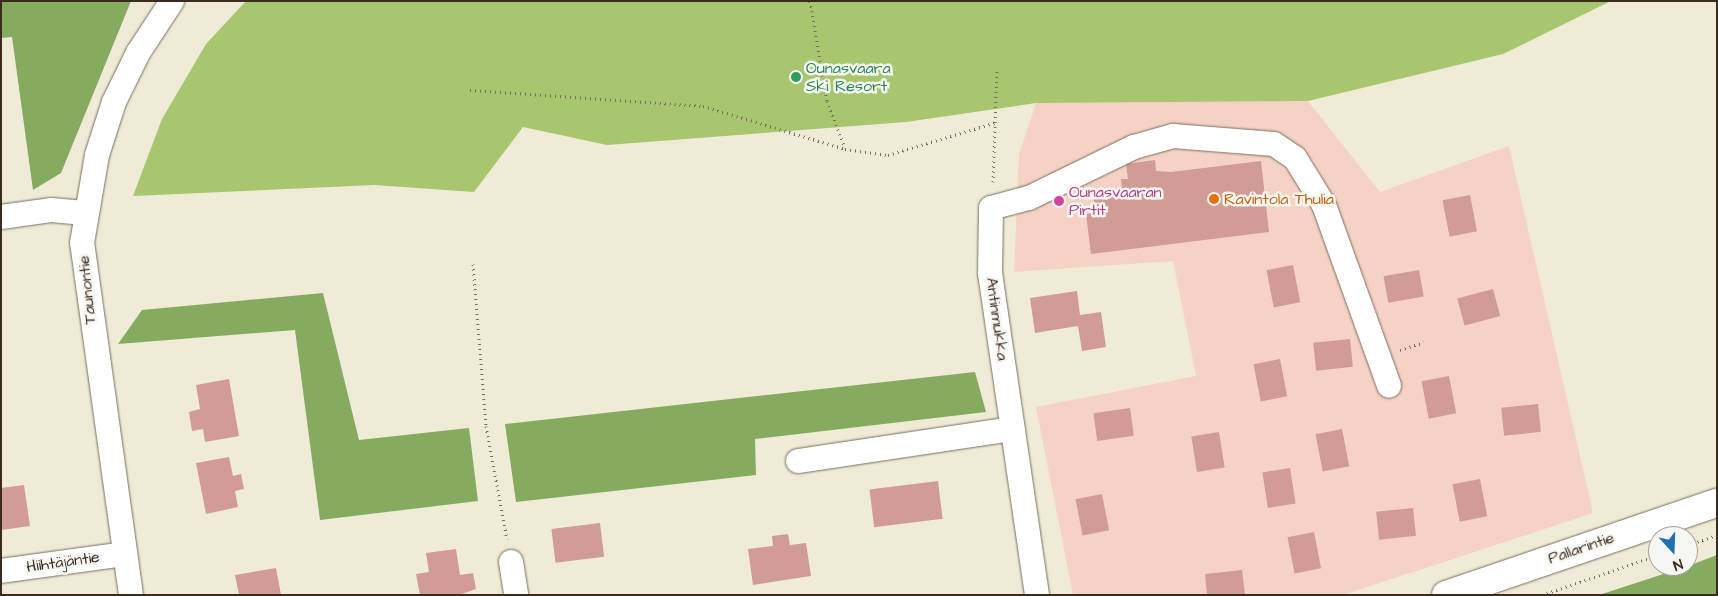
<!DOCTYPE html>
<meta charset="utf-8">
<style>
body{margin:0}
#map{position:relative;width:1718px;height:596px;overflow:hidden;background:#f0ebd7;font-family:"Architects Daughter",sans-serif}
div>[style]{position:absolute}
.built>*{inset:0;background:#f6d2c5}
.green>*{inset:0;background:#a7c66e}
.forest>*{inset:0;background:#85ab61}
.building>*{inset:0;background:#d19b96;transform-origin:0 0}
.path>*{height:3px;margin-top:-1.5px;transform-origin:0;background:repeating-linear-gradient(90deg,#7a6e5f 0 1px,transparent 0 5px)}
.roads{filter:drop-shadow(0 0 1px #7a6e5f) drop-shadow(0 0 1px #7a6e5f)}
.minor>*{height:24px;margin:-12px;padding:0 12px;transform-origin:12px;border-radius:12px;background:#fff}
.tertiary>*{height:28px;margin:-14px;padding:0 14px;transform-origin:14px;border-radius:14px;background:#fff}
.dots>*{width:14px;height:14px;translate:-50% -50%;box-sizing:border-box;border:2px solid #f6f6f2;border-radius:50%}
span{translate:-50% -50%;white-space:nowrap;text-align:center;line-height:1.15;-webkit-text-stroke:5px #f6f6f2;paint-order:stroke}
.leisure-label{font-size:16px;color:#27864d}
.left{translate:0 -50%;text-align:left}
.hotel-label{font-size:16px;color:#b23c85}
.food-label{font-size:16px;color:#c56008}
.street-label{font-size:16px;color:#3b2a1e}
.frame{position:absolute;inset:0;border:2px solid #3b2a1e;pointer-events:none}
.north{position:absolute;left:1648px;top:526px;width:50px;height:50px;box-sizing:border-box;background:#f6f6f2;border:1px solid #aba49d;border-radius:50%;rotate:160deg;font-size:14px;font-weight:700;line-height:20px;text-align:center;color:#3b2a1e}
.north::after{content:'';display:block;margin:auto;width:18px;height:22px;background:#1f6fb2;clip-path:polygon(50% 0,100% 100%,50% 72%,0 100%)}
</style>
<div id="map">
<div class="built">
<i style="clip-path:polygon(1308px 101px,1380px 192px,1509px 146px,1593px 513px,1343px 595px,1073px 595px,1036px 407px,1196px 376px,1173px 261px,1014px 272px,1019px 154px,1036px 103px)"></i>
</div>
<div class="green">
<i style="clip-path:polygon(246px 1px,1611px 1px,1503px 54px,1308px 101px,1036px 103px,906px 122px,607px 145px,523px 127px,474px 192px,374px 185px,133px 196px,162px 119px,206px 44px)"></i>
</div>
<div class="forest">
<i style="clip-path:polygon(1px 1px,131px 1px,61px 173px,33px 190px,12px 37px,1px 38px)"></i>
<i style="clip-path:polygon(323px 293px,359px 440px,469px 428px,478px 501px,320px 520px,295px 330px,118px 344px,142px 310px)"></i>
<i style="clip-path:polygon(975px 372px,986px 412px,755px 439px,756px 475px,516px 502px,505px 424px)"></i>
<i style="clip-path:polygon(1717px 555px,1717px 595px,1599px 595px,1688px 566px)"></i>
</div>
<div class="building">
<i style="clip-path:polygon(1155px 160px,1156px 171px,1171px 172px,1261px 161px,1269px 232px,1091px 254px,1086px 214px,1095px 213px,1093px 192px,1122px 189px,1121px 179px,1128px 179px,1126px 164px)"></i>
<i style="left:1470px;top:195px;width:37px;height:28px;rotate:79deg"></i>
<i style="left:1293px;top:265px;width:38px;height:27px;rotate:79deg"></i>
<i style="left:1419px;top:270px;width:27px;height:36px;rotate:80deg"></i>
<i style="left:1493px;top:289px;width:28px;height:37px;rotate:75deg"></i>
<i style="clip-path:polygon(1077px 291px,1080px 315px,1101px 312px,1106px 347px,1082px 351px,1078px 326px,1035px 333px,1030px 298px)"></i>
<i style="left:1350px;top:339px;width:28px;height:37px;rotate:84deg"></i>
<i style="left:1280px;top:359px;width:38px;height:27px;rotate:79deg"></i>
<i style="left:1449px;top:376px;width:38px;height:28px;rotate:79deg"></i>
<i style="clip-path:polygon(229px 379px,239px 436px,205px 442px,203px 429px,192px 431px,189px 412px,200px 409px,196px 385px)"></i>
<i style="left:1538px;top:404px;width:28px;height:37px;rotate:84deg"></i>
<i style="left:1130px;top:408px;width:28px;height:37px;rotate:82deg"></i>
<i style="left:1342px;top:429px;width:38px;height:27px;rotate:79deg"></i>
<i style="left:1219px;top:432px;width:36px;height:28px;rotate:81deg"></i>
<i style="clip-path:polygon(229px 457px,233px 476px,241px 474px,244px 489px,235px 491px,238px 507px,206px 514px,196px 463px)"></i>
<i style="left:1290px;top:468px;width:36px;height:28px;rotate:81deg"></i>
<i style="left:1480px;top:479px;width:38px;height:28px;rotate:79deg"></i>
<i style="left:938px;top:481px;width:38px;height:69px;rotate:83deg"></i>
<i style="clip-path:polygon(24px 485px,30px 526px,1px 530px,1px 488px)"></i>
<i style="left:1102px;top:494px;width:37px;height:27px;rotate:79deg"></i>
<i style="left:1413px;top:508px;width:28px;height:37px;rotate:84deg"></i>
<i style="left:600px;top:523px;width:34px;height:49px;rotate:83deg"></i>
<i style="left:1314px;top:532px;width:37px;height:27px;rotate:79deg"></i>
<i style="clip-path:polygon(788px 534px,790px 545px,806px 543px,811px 576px,753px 585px,748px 549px,773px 546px,772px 536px)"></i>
<i style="clip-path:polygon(456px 549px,460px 575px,473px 573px,476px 589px,459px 595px,420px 595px,416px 574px,429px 572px,426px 553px)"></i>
<i style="clip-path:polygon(276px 568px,281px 595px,239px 595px,235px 575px)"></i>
<i style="clip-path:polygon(1242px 570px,1245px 595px,1207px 595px,1205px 574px)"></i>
</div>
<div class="path">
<i style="left:810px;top:1px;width:101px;rotate:80.4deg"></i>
<i style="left:827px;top:101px;width:50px;rotate:69deg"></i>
<i style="left:470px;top:90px;width:234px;rotate:3.9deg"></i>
<i style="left:703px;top:106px;width:148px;rotate:16.8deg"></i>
<i style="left:845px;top:149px;width:43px;rotate:7.9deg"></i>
<i style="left:888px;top:155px;width:114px;rotate:-16.8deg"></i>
<i style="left:993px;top:182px;width:114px;rotate:-88deg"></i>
<i style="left:473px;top:264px;width:163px;rotate:85.4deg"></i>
<i style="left:486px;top:426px;width:115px;rotate:79.5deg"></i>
<i style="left:1400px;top:350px;width:25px;rotate:-18deg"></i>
<i style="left:1688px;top:545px;width:31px;rotate:-19deg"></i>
<i style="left:1542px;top:595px;width:123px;rotate:-19deg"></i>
</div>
<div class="roads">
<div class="minor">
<i style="left:1px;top:217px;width:50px;rotate:-8deg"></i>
<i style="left:51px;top:210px;width:34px;rotate:5deg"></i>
<i style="left:798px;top:461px;width:217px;rotate:-8.5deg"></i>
<i style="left:511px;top:562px;width:33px;rotate:81deg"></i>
<i style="left:1px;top:571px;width:125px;rotate:-7.8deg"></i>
<i style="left:131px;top:595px;width:355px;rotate:-97.9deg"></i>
<i style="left:82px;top:243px;width:89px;rotate:-80.3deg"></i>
<i style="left:97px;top:155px;width:56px;rotate:-72.2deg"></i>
<i style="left:114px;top:102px;width:55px;rotate:-63.9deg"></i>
<i style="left:138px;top:53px;width:62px;rotate:-56.8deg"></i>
<i style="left:1037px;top:595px;width:324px;rotate:-98.3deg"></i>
<i style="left:990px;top:274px;width:66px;rotate:-89.1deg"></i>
<i style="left:991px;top:208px;width:39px;rotate:-15deg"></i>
<i style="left:1029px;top:198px;width:117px;rotate:-25.9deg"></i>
<i style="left:1134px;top:147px;width:41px;rotate:-15.8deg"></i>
<i style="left:1173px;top:136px;width:101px;rotate:4.5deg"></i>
<i style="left:1274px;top:144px;width:25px;rotate:34deg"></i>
<i style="left:1295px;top:158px;width:55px;rotate:58.3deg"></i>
<i style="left:1324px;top:205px;width:192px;rotate:70.2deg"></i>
</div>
<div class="tertiary">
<i style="left:1446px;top:595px;width:286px;rotate:-18.8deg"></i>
</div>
</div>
<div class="dots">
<i style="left:796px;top:77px;background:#2e9e5b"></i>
<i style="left:1214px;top:199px;background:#e8710a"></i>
<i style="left:1059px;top:201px;background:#d1479c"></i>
</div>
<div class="leisure-label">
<span class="left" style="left:806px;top:77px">Ounasvaara<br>Ski Resort</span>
</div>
<div class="hotel-label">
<span class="left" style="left:1069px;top:201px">Ounasvaaran<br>Pirtit</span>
</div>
<div class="food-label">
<span class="left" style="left:1224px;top:199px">Ravintola Thulia</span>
</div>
<div class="street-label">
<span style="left:87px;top:290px;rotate:-96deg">Taunontie</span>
<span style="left:997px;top:319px;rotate:82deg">Antinmukka</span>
<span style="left:1581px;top:548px;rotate:-19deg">Pallarintie</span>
<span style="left:63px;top:562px;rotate:-8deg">Hiihtäjäntie</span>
</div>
<div class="frame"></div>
<div class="north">N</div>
</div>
